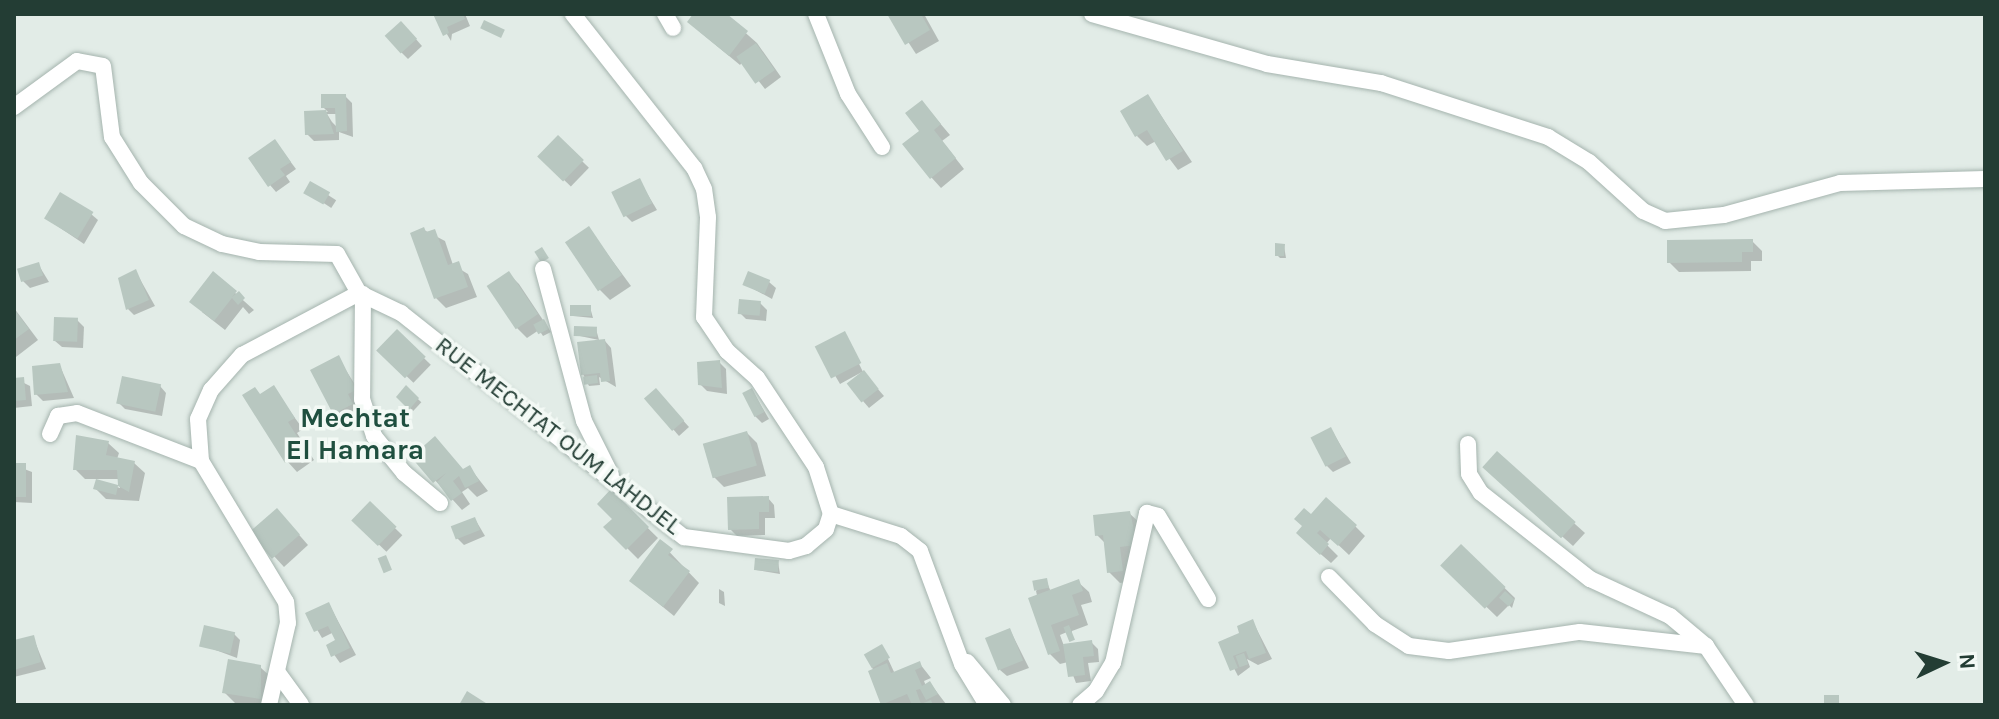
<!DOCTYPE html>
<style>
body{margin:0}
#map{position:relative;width:1999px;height:719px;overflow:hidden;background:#e2ece7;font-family:Karla,sans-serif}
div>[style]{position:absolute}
.shadow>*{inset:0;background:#0003;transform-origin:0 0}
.building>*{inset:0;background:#b8c7c0;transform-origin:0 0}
.roads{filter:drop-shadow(0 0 2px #a5b4ae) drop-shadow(0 0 2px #a5b4ae)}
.street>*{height:16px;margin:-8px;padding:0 8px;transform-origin:8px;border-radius:8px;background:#fff}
span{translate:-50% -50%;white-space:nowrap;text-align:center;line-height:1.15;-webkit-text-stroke:7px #f3f9f5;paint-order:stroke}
.street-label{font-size:24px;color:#233d34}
.quarter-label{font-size:28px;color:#1f4f3f;font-weight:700}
.frame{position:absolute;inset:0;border:16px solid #233d34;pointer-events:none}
.north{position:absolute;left:1903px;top:623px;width:80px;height:80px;-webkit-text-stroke:6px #f3f9f5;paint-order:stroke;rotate:86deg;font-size:22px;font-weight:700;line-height:32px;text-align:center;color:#233d34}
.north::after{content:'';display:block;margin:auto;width:28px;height:36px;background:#233d34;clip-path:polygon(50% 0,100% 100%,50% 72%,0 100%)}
</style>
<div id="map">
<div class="shadow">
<i style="clip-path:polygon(435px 14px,465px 14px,470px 26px,452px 34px,451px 41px)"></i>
<i style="clip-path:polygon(695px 14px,724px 14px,757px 43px,781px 77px,765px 89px,743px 61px,740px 65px,700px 32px)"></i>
<i style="clip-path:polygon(890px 14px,924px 14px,939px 41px,916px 54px)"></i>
<i style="clip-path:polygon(408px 30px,422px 46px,408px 59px,401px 52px)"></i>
<i style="clip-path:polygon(evenodd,345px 96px,352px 103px,353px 137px,339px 132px,339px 140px,314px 141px,307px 134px,306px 113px,328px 112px,323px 107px,345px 96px,327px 114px,337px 114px,338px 128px,332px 122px,327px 114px)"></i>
<i style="clip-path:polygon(1148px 96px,1192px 162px,1178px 170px,1156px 141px,1147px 146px,1137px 136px)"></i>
<i style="clip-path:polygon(922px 102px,950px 135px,942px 141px,964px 169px,941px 188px,931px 177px)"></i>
<i style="left:558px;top:138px;width:43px;height:26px;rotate:44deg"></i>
<i style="clip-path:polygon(275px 141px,296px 169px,286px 176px,290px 182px,276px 192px,270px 185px)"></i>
<i style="clip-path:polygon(639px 180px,657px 210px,632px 222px,625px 215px)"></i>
<i style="left:311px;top:184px;width:30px;height:9px;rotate:33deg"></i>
<i style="clip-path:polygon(91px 214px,98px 220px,84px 244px,47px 219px)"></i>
<i style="clip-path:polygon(589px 229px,631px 286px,610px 300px,600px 290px)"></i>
<i style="clip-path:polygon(424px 230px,445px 241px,453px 265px,468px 274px,477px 297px,446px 308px,436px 298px)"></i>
<i style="clip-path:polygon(1752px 241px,1762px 251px,1762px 261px,1751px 261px,1751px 271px,1679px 272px,1669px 262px)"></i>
<i style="clip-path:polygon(1284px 246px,1286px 258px,1280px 258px,1277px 255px)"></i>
<i style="clip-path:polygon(38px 264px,49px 282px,30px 288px,23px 281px)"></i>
<i style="clip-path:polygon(136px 272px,155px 306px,134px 315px,128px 309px)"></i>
<i style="clip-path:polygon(214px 274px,254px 310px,249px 314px,243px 307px,225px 330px,202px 312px)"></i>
<i style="clip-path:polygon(509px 274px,519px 284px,551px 332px,543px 336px,539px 330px,527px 338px,517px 328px,489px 287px)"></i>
<i style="clip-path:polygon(769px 282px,776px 288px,772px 299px,746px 285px)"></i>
<i style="clip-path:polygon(760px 303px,767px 310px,766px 321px,746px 319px,740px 313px)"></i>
<i style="clip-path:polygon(590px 307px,593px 318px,573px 316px)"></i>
<i style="clip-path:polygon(14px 308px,38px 340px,16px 357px,14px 355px)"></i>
<i style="clip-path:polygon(77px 320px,84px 327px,83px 348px,62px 347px,55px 341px)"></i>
<i style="clip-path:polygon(596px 329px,599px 340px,575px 335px)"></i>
<i style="left:397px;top:332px;width:47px;height:25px;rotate:44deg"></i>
<i style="clip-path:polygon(844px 333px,863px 372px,884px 396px,869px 408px,863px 401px,862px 372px,840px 384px,818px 346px)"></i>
<i style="clip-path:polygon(605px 341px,611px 348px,616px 387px,599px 377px,600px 385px,589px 386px,583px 374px)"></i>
<i style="clip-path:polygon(338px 358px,365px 400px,362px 414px,345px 423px,335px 413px)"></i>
<i style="clip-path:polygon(719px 362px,726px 369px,727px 394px,707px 391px,700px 384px)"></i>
<i style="clip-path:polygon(60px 366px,74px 398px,43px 401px,36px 394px)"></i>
<i style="clip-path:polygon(14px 378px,30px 386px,32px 406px,14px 408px)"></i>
<i style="clip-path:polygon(160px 386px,166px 393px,162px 416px,125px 409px,118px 402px)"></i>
<i style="clip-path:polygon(273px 388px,303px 429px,297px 433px,314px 460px,297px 472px,287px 461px,261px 396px)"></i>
<i style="left:406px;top:388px;width:21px;height:12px;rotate:43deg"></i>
<i style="clip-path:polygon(752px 390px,769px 419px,762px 423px,755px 416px)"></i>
<i style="clip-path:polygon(662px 397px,689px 427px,679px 436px,647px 399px)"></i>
<i style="clip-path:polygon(1331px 429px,1351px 463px,1333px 472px,1326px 465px)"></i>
<i style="clip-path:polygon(747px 433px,757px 443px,766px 476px,724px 487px,714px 477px)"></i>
<i style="clip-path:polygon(108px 443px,119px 453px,117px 459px,134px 463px,145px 473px,139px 501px,106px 499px,95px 488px,97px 481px,120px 488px,120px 479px,85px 479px,75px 469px)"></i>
<i style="clip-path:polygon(1497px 454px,1585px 533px,1573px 546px,1495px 477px)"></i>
<i style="clip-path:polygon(414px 457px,464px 471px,470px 468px,488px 491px,477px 497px,468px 488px,462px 492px,470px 504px,462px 510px)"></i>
<i style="clip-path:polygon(14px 465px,32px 472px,32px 503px,14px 502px)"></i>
<i style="clip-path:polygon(611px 492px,658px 538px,638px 559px,606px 527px,615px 519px)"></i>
<i style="clip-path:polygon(768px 498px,774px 505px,775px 518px,765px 518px,765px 535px,737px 536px,730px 529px)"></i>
<i style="left:370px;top:504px;width:45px;height:23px;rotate:44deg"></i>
<i style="clip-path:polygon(1129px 513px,1140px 523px,1146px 554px,1129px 556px,1133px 581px,1120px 583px,1109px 572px,1106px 544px,1097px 535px)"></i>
<i style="clip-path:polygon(1311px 516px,1355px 526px,1365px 536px,1349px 555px,1331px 538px,1326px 544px,1338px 556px,1331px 563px,1308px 543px)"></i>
<i style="clip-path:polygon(475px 519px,485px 536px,464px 545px,457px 538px)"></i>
<i style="clip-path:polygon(287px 521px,308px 545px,284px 567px,252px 532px)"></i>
<i style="clip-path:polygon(660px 542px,699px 583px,674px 616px,631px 581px)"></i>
<i style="clip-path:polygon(1461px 546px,1515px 598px,1512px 608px,1509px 605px,1497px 617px,1443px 565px)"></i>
<i style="clip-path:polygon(778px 562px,780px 574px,756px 570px)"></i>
<i style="clip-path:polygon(1046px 580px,1051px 592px,1078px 582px,1089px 592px,1092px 602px,1081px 605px,1088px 625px,1072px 631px,1070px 640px,1067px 632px,1060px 635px,1064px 646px,1091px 642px,1098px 649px,1099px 662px,1088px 663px,1091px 681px,1076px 683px,1068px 662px,1060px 664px,1050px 654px,1036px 591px)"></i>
<i style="clip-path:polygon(719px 589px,724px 592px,725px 606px,719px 603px)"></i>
<i style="clip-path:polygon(329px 604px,356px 655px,340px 663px,328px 646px,338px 641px,334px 632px,322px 638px,308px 614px)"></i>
<i style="clip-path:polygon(1253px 622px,1272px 659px,1258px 665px,1247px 659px,1250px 667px,1238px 676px,1221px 643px,1242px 634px)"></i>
<i style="clip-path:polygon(1010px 630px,1029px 668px,1007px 676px,1000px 670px)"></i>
<i style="clip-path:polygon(234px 634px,240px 640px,237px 658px,202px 645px)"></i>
<i style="clip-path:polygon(33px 637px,46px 669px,14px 677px,14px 642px)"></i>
<i style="clip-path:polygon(882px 646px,895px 674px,920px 664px,931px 678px,924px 681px,926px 686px,930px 683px,946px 704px,885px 705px,872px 667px)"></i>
<i style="clip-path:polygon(260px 667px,271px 677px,270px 705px,235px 703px,225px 693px)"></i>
</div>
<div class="building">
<i style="clip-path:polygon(433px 14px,463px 14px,465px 19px,447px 27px,449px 33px,443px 36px)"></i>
<i style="clip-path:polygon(693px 14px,727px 14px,748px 31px,729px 56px,687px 22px)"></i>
<i style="clip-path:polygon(887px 14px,921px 14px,930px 30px,905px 45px)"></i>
<i style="left:484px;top:20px;width:23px;height:9px;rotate:25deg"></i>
<i style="left:401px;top:21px;width:24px;height:22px;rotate:48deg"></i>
<i style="left:756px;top:43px;width:33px;height:24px;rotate:55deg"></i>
<i style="clip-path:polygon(321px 94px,346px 94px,347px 131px,336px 132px,335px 108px,321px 108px)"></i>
<i style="clip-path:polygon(1148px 94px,1183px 151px,1166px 161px,1147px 130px,1135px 137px,1120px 111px)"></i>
<i style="clip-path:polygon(922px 100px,941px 124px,934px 130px,956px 158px,930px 179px,902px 144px,919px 131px,905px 113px)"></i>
<i style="clip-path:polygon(326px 110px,334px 134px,305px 135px,304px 111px)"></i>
<i style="left:558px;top:135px;width:36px;height:30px;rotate:44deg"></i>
<i style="clip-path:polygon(275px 139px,291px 162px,280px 169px,285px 175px,268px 187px,248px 158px)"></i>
<i style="left:640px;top:178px;width:28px;height:32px;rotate:64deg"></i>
<i style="left:310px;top:181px;width:23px;height:14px;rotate:29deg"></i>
<i style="left:60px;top:192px;width:39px;height:31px;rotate:31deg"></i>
<i style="left:589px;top:226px;width:59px;height:29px;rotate:56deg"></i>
<i style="clip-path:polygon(424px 227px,426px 232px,435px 229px,448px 265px,459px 261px,468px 287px,434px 299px,410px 233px)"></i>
<i style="clip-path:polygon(1753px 239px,1753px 252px,1742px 252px,1742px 262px,1667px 263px,1667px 240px)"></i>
<i style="clip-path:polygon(1275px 243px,1285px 244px,1284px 256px,1275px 256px)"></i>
<i style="left:542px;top:247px;width:13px;height:9px;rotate:58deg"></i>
<i style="left:39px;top:262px;width:14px;height:23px;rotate:73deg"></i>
<i style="clip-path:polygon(136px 269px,149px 300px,126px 310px,118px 278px)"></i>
<i style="clip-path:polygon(213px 271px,237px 291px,232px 297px,239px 291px,245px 298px,238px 305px,232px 298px,214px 321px,189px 302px)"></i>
<i style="left:509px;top:271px;width:52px;height:27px;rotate:56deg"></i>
<i style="left:748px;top:271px;width:24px;height:15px;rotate:22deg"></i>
<i style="left:739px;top:299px;width:22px;height:15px;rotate:5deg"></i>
<i style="left:591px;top:305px;width:11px;height:21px;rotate:90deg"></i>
<i style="clip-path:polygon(14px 309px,29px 329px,14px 340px)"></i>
<i style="left:54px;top:317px;width:24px;height:24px;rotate:2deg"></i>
<i style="left:544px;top:319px;width:11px;height:12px;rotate:63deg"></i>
<i style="left:574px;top:326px;width:23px;height:10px;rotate:2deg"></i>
<i style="left:397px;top:329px;width:40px;height:30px;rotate:44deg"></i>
<i style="left:845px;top:331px;width:36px;height:34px;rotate:63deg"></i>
<i style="clip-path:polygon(605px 339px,610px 381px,601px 382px,600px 373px,581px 375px,577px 342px)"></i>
<i style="clip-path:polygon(339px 355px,356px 390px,348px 394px,353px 404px,333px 414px,310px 370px)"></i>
<i style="clip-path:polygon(720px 360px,722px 388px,698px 385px,697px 362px)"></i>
<i style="clip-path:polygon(60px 363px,68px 392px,34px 395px,32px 366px)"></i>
<i style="left:864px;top:370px;width:24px;height:22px;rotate:52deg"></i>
<i style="left:597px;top:375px;width:8px;height:14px;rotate:83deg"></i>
<i style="left:122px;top:376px;width:40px;height:28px;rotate:12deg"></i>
<i style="clip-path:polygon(24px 377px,26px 400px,14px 401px,14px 378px)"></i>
<i style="clip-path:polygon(274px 385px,295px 418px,288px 422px,305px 449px,285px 463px,242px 395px,255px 387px,260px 394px)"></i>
<i style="clip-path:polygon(406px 385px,419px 398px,409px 410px,396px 397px)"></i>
<i style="left:656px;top:388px;width:43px;height:16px;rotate:49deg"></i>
<i style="left:752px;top:388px;width:27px;height:11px;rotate:63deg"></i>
<i style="left:1331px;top:427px;width:33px;height:23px;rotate:63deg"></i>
<i style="left:747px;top:431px;width:36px;height:46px;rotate:74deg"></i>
<i style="clip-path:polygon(76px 435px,109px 441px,106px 455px,135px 461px,129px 492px,118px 486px,116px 495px,93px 489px,96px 479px,118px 485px,117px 470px,73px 470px)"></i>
<i style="clip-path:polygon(435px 436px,463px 469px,470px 465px,479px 481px,465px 488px,459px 476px,453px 481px,462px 493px,451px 501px,437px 482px,446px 473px,433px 483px,411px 457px)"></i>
<i style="left:1497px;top:451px;width:106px;height:22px;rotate:42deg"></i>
<i style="left:14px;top:463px;width:12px;height:34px"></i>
<i style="clip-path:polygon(611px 489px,649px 527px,626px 550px,603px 527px,612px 519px,597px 504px)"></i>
<i style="clip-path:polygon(769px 496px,769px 512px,759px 512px,759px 529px,728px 530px,727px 497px)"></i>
<i style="clip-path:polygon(1326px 497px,1357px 525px,1338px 546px,1320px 530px,1317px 533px,1329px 544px,1320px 555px,1296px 533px,1302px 526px,1294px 519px,1304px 508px,1311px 514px)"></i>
<i style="left:370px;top:501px;width:37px;height:27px;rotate:44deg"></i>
<i style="left:277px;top:508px;width:35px;height:37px;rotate:49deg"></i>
<i style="clip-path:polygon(1130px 511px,1137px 545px,1120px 547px,1123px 571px,1107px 573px,1103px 535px,1095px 536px,1093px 515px)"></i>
<i style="left:475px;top:517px;width:14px;height:26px;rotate:69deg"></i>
<i style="clip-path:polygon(660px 539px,673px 549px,668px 555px,690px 571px,663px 607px,629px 581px)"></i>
<i style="left:1461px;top:544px;width:62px;height:30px;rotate:44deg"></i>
<i style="left:386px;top:555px;width:16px;height:9px;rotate:68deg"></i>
<i style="left:755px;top:558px;width:24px;height:12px;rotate:5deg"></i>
<i style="left:1047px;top:578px;width:10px;height:15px;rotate:79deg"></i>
<i style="clip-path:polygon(1079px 579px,1083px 591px,1072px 595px,1079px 615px,1051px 625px,1060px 651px,1048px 655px,1028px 598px)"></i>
<i style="left:1505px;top:591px;width:13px;height:9px;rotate:42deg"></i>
<i style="clip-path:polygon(329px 602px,350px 648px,331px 657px,326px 645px,335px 640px,328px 626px,314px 632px,305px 613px)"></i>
<i style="clip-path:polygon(1253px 619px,1266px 653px,1249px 659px,1246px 651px,1233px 656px,1238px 668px,1230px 671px,1218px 642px,1239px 633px,1237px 626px)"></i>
<i style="left:204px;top:625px;width:32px;height:22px;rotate:13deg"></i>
<i style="left:1069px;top:625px;width:16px;height:6px;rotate:68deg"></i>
<i style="left:1010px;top:628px;width:35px;height:27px;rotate:68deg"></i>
<i style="clip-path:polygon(34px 635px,41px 662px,14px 670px,14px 640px)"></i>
<i style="clip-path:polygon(1092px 640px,1094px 656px,1083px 657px,1085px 675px,1068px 677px,1063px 644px)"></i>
<i style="left:882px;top:644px;width:16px;height:21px;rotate:60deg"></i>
<i style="left:1244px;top:653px;width:12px;height:9px;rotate:70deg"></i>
<i style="clip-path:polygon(228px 659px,261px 665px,261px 699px,222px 693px)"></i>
<i style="clip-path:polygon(920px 661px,922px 667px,915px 670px,922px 686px,930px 681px,938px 694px,926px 700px,920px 689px,916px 690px,921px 704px,931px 700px,933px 705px,912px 705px,907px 694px,881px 705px,868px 671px,887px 663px,891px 673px)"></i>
<i style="clip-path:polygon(467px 691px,489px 705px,459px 705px)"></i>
<i style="left:1824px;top:695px;width:15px;height:10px"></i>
</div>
<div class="roads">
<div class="street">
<i style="left:665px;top:14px;width:16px;rotate:60deg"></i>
<i style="left:816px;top:14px;width:86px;rotate:68.2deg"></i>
<i style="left:848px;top:94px;width:63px;rotate:57.3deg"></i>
<i style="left:1092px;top:14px;width:182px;rotate:15.9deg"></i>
<i style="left:1267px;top:64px;width:116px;rotate:9.5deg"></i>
<i style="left:1381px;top:83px;width:176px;rotate:17.9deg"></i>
<i style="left:1548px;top:137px;width:48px;rotate:31.4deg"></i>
<i style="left:1589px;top:162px;width:73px;rotate:42.2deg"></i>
<i style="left:1643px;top:211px;width:24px;rotate:24deg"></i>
<i style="left:1665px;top:221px;width:59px;rotate:-5.8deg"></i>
<i style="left:1724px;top:215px;width:120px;rotate:-15.4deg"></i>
<i style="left:1840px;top:183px;width:145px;rotate:-1.6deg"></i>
<i style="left:14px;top:107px;width:78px;rotate:-36.1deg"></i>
<i style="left:77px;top:61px;width:26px;rotate:11deg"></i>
<i style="left:103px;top:66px;width:72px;rotate:82.8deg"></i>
<i style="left:112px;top:137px;width:54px;rotate:57.8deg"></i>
<i style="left:141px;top:183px;width:61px;rotate:45deg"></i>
<i style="left:184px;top:226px;width:42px;rotate:25.3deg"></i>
<i style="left:222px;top:244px;width:38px;rotate:12deg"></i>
<i style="left:259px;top:252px;width:78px;rotate:1.5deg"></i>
<i style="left:337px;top:254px;width:45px;rotate:60.6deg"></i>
<i style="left:543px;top:269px;width:157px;rotate:74.9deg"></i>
<i style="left:584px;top:421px;width:60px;rotate:63.4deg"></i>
<i style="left:363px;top:294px;width:105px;rotate:90.5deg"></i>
<i style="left:362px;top:399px;width:39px;rotate:72deg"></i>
<i style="left:374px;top:436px;width:48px;rotate:51deg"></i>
<i style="left:404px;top:473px;width:47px;rotate:39.8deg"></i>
<i style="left:50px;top:434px;width:20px;rotate:-66deg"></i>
<i style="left:58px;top:416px;width:19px;rotate:-9deg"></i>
<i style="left:77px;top:413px;width:133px;rotate:21.2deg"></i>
<i style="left:1468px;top:444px;width:30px;rotate:88deg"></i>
<i style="left:1469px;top:474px;width:22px;rotate:58deg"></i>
<i style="left:1481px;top:493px;width:139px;rotate:38.3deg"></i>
<i style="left:1590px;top:579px;width:88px;rotate:24.8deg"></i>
<i style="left:1670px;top:616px;width:47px;rotate:39.8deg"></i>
<i style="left:831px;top:514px;width:73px;rotate:17.4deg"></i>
<i style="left:901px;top:536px;width:24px;rotate:38deg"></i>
<i style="left:920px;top:551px;width:121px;rotate:69.6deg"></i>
<i style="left:962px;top:664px;width:48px;rotate:58.6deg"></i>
<i style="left:1329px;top:577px;width:66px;rotate:45.6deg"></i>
<i style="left:1375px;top:624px;width:40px;rotate:32.9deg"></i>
<i style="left:1409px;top:646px;width:40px;rotate:7.1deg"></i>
<i style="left:1449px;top:651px;width:132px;rotate:-8.3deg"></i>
<i style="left:1580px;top:632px;width:127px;rotate:6.3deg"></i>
<i style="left:1706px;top:646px;width:71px;rotate:55.9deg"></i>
<i style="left:967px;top:662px;width:56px;rotate:50.1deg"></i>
<i style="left:278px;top:673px;width:39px;rotate:54deg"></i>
<i style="left:269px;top:705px;width:84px;rotate:-77deg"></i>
<i style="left:288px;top:623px;width:21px;rotate:-95deg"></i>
<i style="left:286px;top:602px;width:165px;rotate:-121.1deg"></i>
<i style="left:201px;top:461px;width:42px;rotate:-94.1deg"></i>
<i style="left:198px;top:419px;width:32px;rotate:-66deg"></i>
<i style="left:211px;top:390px;width:47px;rotate:-48.5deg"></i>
<i style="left:242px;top:355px;width:132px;rotate:-27.9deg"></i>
<i style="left:359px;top:293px;width:47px;rotate:25.5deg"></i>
<i style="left:401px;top:313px;width:361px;rotate:38.4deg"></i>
<i style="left:684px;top:537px;width:106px;rotate:7.6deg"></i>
<i style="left:789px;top:551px;width:18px;rotate:-16deg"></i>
<i style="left:806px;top:546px;width:26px;rotate:-40deg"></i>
<i style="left:826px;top:529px;width:16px;rotate:-72deg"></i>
<i style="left:831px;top:514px;width:49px;rotate:-107.7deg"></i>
<i style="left:816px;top:467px;width:107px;rotate:-123.5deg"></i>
<i style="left:757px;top:378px;width:40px;rotate:-138deg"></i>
<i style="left:727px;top:351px;width:41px;rotate:-124.1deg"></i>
<i style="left:704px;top:317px;width:100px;rotate:-87.7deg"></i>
<i style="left:708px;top:217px;width:28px;rotate:-98deg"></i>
<i style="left:704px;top:189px;width:23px;rotate:-115deg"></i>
<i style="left:694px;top:168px;width:196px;rotate:-128.2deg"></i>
<i style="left:1080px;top:705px;width:21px;rotate:-41deg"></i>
<i style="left:1096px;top:691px;width:33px;rotate:-59deg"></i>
<i style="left:1113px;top:663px;width:154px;rotate:-77.2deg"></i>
<i style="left:1147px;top:513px;width:11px;rotate:15deg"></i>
<i style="left:1158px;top:516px;width:97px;rotate:58.9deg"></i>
</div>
</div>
<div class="street-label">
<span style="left:558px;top:436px;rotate:38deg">RUE MECHTAT OUM LAHDJEL</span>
</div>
<div class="quarter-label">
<span style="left:355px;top:434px">Mechtat<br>El Hamara</span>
</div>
<div class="frame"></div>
<div class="north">N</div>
</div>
